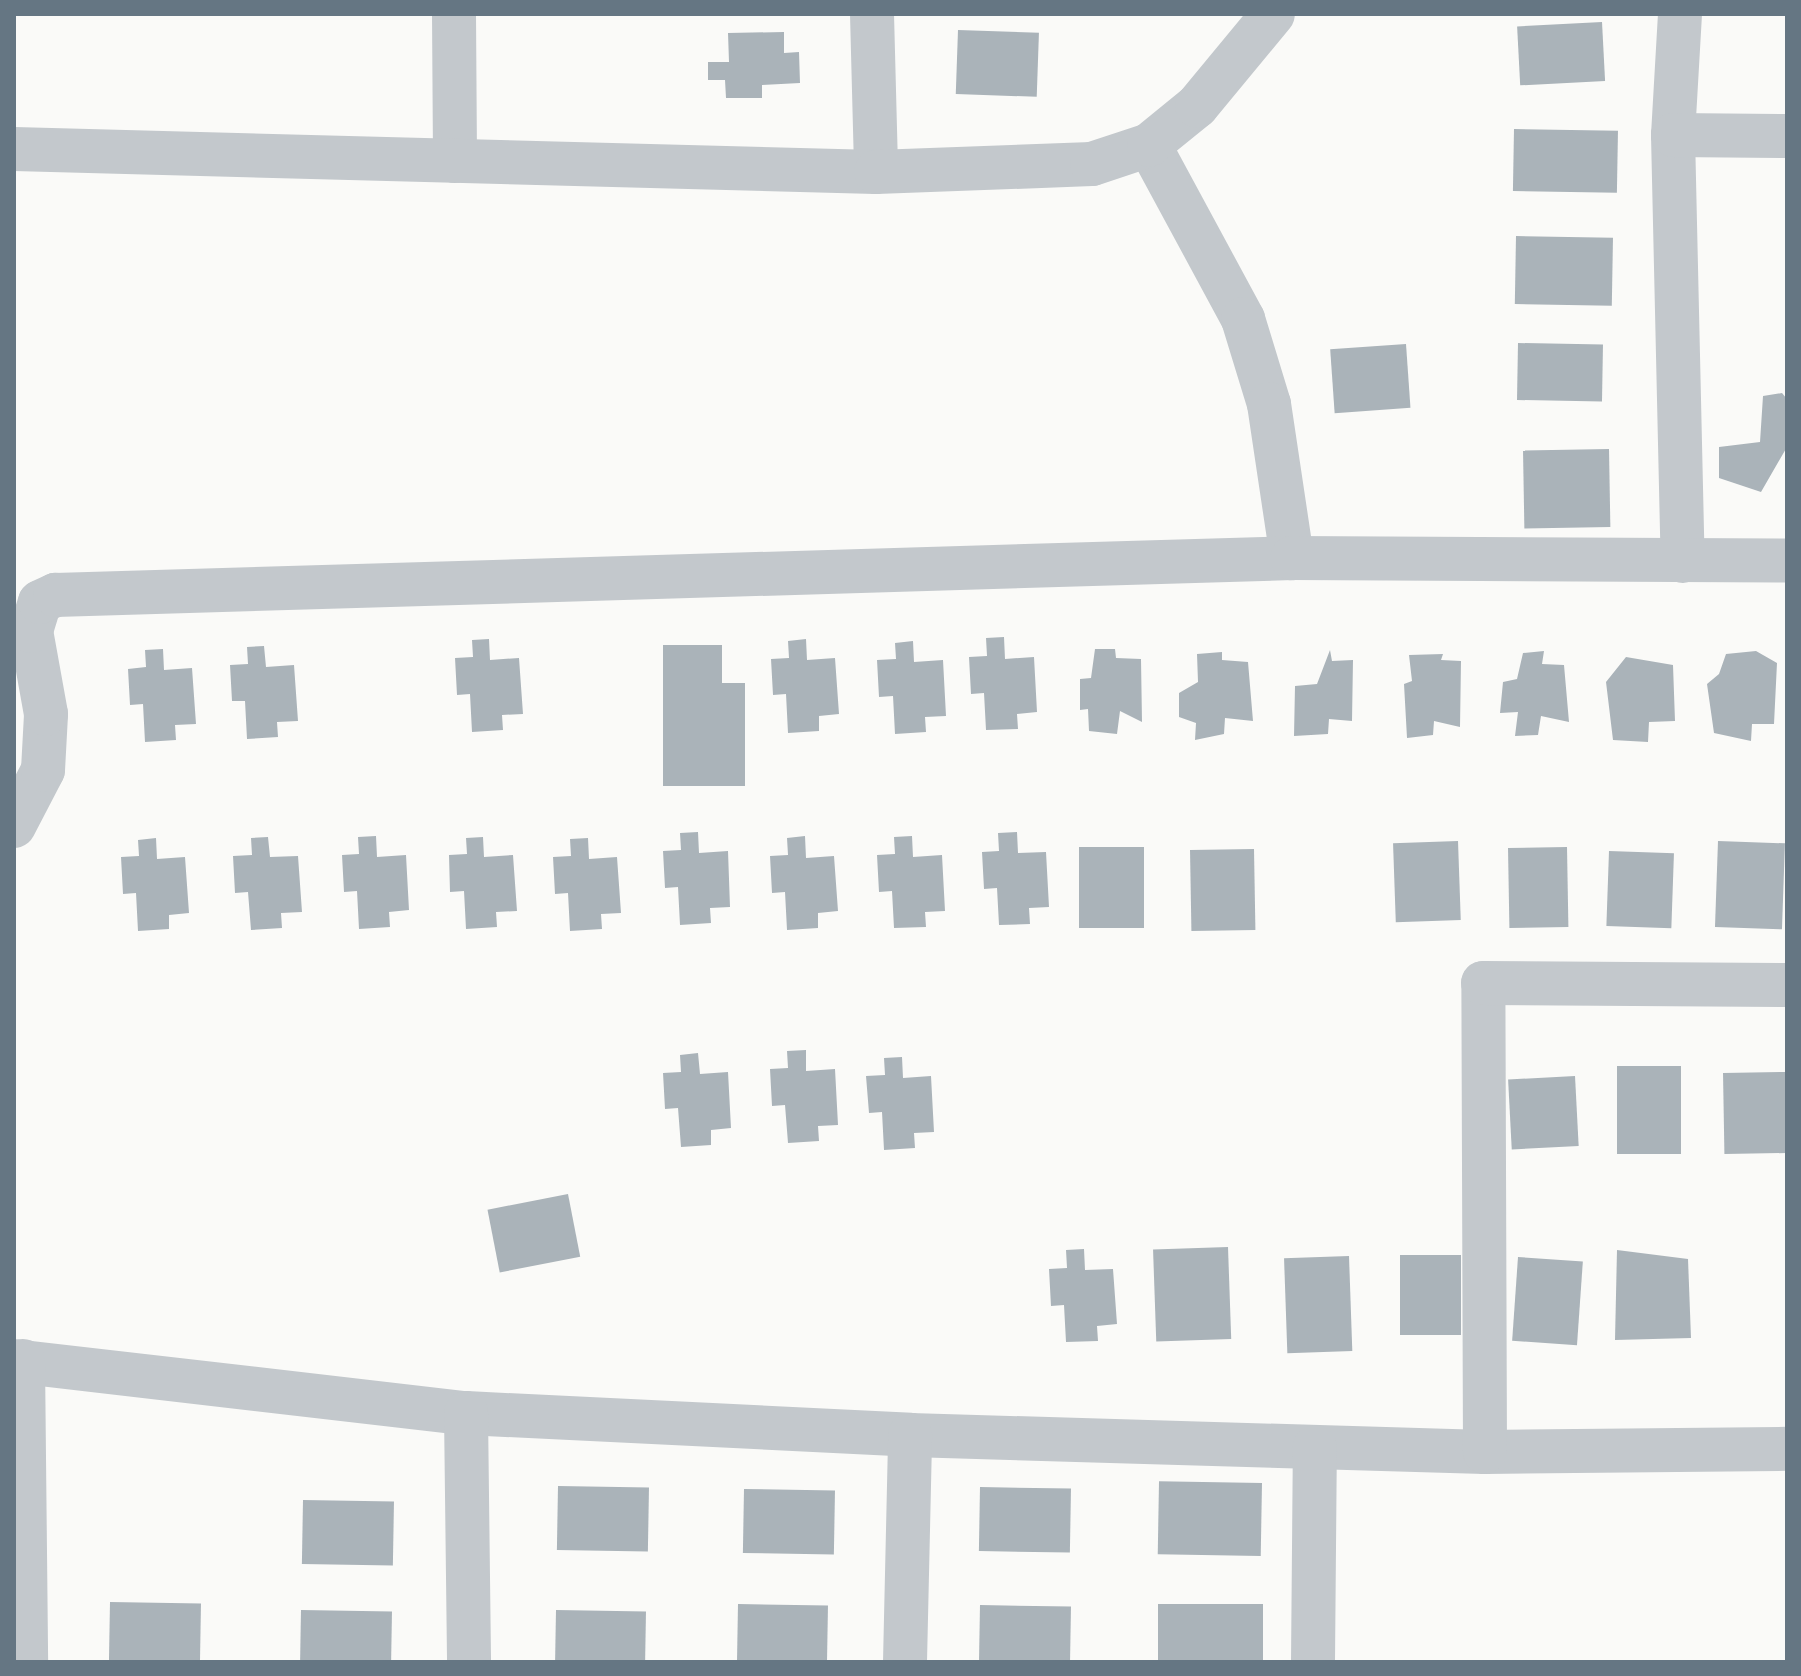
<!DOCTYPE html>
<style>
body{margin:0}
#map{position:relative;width:1801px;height:1676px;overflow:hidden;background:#fafaf8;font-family:Inter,sans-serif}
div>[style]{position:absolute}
.building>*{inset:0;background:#aab3b9;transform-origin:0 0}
.minor>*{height:44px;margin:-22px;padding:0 22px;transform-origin:22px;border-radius:22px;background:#c3c8cc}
span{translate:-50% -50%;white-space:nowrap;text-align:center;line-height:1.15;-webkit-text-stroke:8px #fff;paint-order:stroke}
.frame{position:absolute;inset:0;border:16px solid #657683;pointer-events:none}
</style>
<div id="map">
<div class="building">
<i style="left:1602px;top:22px;width:59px;height:85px;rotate:87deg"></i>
<i style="left:958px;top:30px;width:81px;height:64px;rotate:2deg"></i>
<i style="clip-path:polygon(784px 32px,784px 53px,799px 52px,800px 83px,762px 85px,762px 98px,726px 98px,725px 80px,708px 80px,708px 62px,729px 62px,728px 33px)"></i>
<i style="left:1514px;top:129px;width:104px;height:62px;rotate:1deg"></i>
<i style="left:1516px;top:236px;width:97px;height:68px;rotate:1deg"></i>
<i style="left:1518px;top:343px;width:85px;height:57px;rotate:1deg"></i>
<i style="left:1406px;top:344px;width:64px;height:76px;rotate:86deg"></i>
<i style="clip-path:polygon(1782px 393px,1787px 399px,1787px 447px,1761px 492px,1719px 478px,1719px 447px,1760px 442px,1763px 396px)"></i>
<i style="left:1609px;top:449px;width:78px;height:86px;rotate:89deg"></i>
<i style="clip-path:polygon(1004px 637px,1005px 659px,1034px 657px,1037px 712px,1017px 714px,1018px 729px,986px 730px,984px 693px,971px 694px,969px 657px,987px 656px,986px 638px)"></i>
<i style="clip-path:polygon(489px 639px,490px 660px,519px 658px,523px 714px,502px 715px,503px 730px,472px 732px,470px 694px,457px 695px,455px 658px,473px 657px,472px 640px)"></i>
<i style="clip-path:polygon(806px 639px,807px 660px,835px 658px,839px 714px,819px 716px,819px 731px,788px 733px,786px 694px,773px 695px,771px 659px,789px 658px,788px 641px)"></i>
<i style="clip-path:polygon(913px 641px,914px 662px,943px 660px,946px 716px,925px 717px,926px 732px,895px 734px,893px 696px,879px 697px,877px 660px,896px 659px,895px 643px)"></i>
<i style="clip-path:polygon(663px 645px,722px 645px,722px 683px,745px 683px,745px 786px,663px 786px)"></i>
<i style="clip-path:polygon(264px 646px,266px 667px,294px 665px,298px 721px,277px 722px,278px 737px,247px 739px,245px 701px,232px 701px,230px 665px,248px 664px,247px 647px)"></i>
<i style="clip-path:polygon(163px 649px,164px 670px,192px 668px,196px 724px,175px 725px,176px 740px,145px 742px,143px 704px,130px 705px,128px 669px,146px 667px,145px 650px)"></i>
<i style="clip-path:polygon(1095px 649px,1115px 649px,1116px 658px,1141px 659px,1142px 722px,1120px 711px,1117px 734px,1089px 731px,1088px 709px,1080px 710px,1080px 679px,1091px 678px)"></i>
<i style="clip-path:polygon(1330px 650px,1332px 661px,1353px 660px,1352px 721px,1329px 719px,1328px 734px,1294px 736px,1295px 686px,1317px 684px)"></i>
<i style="clip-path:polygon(1544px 651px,1542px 664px,1564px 665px,1569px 722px,1541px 716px,1538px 735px,1515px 736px,1518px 712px,1500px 713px,1503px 682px,1517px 679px,1523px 653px)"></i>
<i style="clip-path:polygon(1756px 651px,1777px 663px,1774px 724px,1752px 724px,1751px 741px,1714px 733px,1707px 684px,1719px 674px,1726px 654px)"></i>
<i style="clip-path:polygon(1222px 652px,1222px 660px,1248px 662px,1253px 721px,1225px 718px,1224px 734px,1195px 740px,1196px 723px,1179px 717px,1179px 693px,1198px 682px,1197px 654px)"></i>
<i style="clip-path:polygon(1443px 654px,1441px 660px,1461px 661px,1460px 727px,1434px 721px,1433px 735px,1407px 738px,1404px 684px,1412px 681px,1409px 655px)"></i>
<i style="clip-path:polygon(1626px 657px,1673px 665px,1675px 721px,1649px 722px,1648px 742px,1613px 740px,1606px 682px)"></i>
<i style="clip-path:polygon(698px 832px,699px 853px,728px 851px,730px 907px,710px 908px,711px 923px,680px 925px,678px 887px,665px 888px,663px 851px,681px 850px,680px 833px)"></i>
<i style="clip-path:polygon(1017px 832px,1018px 853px,1046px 852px,1049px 907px,1029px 908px,1030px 924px,999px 925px,997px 888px,984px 889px,982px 852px,999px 851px,998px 833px)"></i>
<i style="clip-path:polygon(376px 836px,377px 857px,406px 855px,409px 910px,389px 912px,390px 927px,359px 929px,357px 891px,344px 892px,342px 855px,359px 854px,358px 837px)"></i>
<i style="clip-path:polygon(805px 836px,806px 858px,834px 856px,838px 911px,818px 913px,818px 928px,787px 930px,785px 892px,772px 893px,770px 856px,788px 855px,787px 838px)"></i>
<i style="clip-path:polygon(912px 836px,913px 857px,942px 855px,945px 911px,925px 912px,926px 927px,894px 928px,892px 891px,879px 892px,877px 855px,895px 854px,894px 837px)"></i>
<i style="clip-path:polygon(268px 837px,270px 857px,298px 856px,302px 912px,281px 913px,282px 928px,251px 930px,248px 892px,235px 893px,233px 856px,252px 855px,251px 838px)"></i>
<i style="clip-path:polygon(483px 837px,484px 857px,513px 855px,517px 911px,496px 912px,497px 927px,466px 929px,464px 891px,450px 892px,449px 855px,467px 854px,466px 838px)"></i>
<i style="clip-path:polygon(156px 838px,157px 859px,185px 857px,189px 913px,169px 915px,169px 929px,138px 931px,136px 893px,123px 894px,121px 857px,139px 856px,138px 840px)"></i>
<i style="clip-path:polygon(588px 838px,589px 859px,617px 857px,621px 913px,601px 914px,602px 929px,570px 931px,568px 893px,555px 894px,553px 857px,571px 856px,570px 839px)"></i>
<i style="left:1458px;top:841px;width:79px;height:65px;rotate:88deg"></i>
<i style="left:1718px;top:841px;width:67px;height:86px;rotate:2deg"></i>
<i style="left:1079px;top:847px;width:65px;height:81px"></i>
<i style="left:1567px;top:847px;width:80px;height:59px;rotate:89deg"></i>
<i style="left:1254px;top:849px;width:81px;height:64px;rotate:89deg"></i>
<i style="left:1609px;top:851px;width:65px;height:75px;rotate:2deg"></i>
<i style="clip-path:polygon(806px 1050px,806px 1071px,835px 1069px,838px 1125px,818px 1126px,819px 1141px,788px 1143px,785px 1105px,772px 1106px,770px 1069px,788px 1068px,787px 1051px)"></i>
<i style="clip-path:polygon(698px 1053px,700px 1074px,728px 1072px,731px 1128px,711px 1130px,711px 1145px,681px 1147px,678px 1108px,665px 1109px,663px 1073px,681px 1072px,680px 1055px)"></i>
<i style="clip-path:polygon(902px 1057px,903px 1078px,931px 1076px,934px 1132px,914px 1133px,915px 1148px,884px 1150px,882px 1112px,869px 1113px,866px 1076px,885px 1075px,884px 1058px)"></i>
<i style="left:1617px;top:1066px;width:64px;height:88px"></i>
<i style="left:1785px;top:1072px;width:81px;height:62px;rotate:89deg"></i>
<i style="left:1575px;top:1076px;width:70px;height:67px;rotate:87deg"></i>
<i style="left:568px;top:1194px;width:64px;height:82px;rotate:79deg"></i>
<i style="left:1228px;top:1247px;width:92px;height:75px;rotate:88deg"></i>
<i style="clip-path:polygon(1084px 1249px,1085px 1270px,1113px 1269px,1117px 1324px,1097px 1326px,1098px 1341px,1066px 1342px,1064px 1305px,1051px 1306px,1049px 1269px,1067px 1268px,1066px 1250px)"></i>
<i style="clip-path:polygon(1617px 1250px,1688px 1259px,1691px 1338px,1615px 1340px)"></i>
<i style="left:1400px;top:1255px;width:61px;height:80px"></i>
<i style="left:1349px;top:1256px;width:95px;height:65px;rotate:88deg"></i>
<i style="left:1518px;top:1257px;width:65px;height:84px;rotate:4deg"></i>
<i style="left:1262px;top:1483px;width:73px;height:103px;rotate:91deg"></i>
<i style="left:558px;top:1486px;width:91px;height:64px;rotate:1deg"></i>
<i style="left:980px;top:1487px;width:91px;height:64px;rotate:1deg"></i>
<i style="left:744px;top:1489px;width:91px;height:64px;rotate:1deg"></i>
<i style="left:303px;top:1500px;width:91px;height:64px;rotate:1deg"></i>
<i style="left:110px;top:1602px;width:91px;height:60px;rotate:1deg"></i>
<i style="left:738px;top:1604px;width:90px;height:58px;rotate:1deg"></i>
<i style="left:1158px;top:1604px;width:105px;height:58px"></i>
<i style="left:980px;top:1605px;width:91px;height:57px;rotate:1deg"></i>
<i style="left:301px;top:1610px;width:91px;height:52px;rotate:1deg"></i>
<i style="left:556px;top:1610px;width:90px;height:52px;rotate:1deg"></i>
</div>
<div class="minor">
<i style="left:454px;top:14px;width:147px;rotate:89.6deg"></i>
<i style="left:872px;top:14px;width:158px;rotate:88.5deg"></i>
<i style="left:1680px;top:14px;width:121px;rotate:93.3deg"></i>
<i style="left:1673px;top:135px;width:426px;rotate:88.7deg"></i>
<i style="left:1673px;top:135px;width:114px;rotate:0.5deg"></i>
<i style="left:1149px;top:145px;width:198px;rotate:61.6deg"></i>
<i style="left:1243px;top:319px;width:89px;rotate:73deg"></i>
<i style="left:1269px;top:404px;width:156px;rotate:81.5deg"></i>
<i style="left:14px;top:149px;width:862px;rotate:1.53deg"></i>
<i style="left:876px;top:172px;width:216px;rotate:-2.1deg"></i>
<i style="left:1092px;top:164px;width:60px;rotate:-18.4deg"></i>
<i style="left:1149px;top:145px;width:62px;rotate:-39.1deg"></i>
<i style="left:1197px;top:106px;width:119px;rotate:-50.4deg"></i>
<i style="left:14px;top:826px;width:63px;rotate:-62.6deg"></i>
<i style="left:43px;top:770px;width:56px;rotate:-86.9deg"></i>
<i style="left:46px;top:714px;width:84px;rotate:-100.2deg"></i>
<i style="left:31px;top:631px;width:30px;rotate:-73deg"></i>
<i style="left:40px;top:602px;width:17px;rotate:-25deg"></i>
<i style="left:55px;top:595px;width:1238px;rotate:-1.71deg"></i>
<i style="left:1292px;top:558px;width:495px;rotate:0.3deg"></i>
<i style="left:14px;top:1361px;width:455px;rotate:6.6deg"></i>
<i style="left:466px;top:1413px;width:445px;rotate:2.8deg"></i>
<i style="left:910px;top:1435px;width:575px;rotate:1.69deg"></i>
<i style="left:1485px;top:1452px;width:302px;rotate:-0.6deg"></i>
<i style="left:23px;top:1361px;width:301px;rotate:89.4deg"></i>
<i style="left:466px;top:1413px;width:249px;rotate:89.3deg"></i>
<i style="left:1485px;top:1452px;width:469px;rotate:-90.2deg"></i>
<i style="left:1483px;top:983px;width:304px;rotate:0.4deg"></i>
<i style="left:905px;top:1662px;width:227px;rotate:-88.7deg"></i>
<i style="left:1313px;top:1662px;width:215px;rotate:-89.5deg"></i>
</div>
<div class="frame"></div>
</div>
